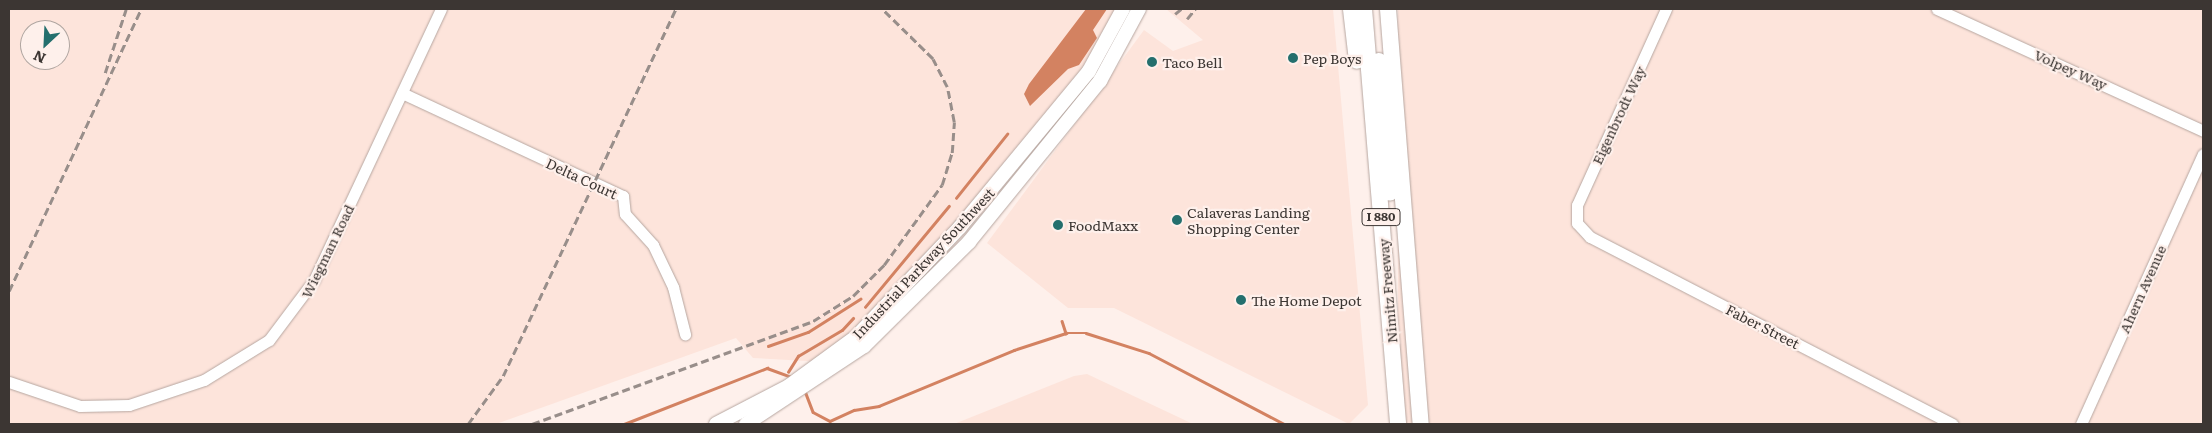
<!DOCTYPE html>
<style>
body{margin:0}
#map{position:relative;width:2212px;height:433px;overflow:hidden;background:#fef0eb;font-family:Literata,serif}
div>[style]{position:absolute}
.built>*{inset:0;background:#fde4db;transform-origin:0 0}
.water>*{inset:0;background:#d38261}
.stream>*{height:2.5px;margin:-1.25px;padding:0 1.25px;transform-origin:1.25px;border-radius:1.25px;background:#d38261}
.roads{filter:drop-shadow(0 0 1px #b6a6a0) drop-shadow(0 0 1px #b6a6a0)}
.minor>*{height:11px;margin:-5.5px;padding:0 5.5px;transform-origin:5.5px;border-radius:5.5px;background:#fff}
.major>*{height:14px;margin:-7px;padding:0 7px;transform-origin:7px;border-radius:7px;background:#fff}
.highway>*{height:16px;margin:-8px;padding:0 8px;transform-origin:8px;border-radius:8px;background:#fff}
.rail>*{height:2.5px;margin-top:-1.25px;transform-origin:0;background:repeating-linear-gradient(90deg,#988e8a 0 8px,transparent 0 12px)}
.dots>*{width:14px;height:14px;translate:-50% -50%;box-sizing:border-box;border:2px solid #fef0eb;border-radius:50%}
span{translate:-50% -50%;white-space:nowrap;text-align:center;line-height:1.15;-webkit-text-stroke:4.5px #fef0eb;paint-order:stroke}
.shield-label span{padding:1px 4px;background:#fef0eb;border:1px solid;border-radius:4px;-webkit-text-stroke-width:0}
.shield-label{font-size:12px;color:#3c3633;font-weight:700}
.poi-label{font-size:14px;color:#3c3633}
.left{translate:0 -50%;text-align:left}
.street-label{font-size:14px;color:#3c3633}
.frame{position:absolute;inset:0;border:10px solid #3c3633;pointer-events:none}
.north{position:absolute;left:20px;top:20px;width:50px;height:50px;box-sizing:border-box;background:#fef0eb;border:1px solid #b0a6a1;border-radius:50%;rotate:205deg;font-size:14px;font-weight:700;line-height:20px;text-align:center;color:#3c3633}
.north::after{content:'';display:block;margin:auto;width:18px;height:22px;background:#246f6d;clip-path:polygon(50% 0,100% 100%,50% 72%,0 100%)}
</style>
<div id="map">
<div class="built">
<i style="clip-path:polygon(evenodd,9px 9px,1122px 9px,1089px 71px,960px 227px,824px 362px,753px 358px,736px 338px,496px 424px,9px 424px,9px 9px,30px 30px,60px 30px,60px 60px,30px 60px,30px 30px)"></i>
<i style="clip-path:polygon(1166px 9px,1333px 9px,1368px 405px,1349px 424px,1114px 308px,1068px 308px,987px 243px,1144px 30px,1173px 51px,1203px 40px)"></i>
<i style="left:1398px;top:9px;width:805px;height:416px"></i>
<i style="clip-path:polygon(1087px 374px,1193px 424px,954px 424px,1074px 376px)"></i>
</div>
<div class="water">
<i style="clip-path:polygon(1086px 9px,1107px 9px,1093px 30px,1097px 38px,1079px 65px,1068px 69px,1030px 106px,1024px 94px,1029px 84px)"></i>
</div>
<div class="stream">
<i style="left:956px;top:198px;width:82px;rotate:-51.4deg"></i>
<i style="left:865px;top:307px;width:131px;rotate:-50.3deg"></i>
<i style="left:1062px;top:321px;width:13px;rotate:72deg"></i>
<i style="left:768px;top:346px;width:42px;rotate:-19.3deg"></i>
<i style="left:808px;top:332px;width:62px;rotate:-32.4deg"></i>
<i style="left:788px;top:372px;width:19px;rotate:-58deg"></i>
<i style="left:798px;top:356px;width:51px;rotate:-30.6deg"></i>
<i style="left:842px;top:330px;width:16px;rotate:-47deg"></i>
<i style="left:805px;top:391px;width:22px;rotate:69deg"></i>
<i style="left:813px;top:412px;width:19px;rotate:28deg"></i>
<i style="left:830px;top:421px;width:26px;rotate:-25deg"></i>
<i style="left:854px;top:410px;width:25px;rotate:-9deg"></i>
<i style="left:879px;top:406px;width:146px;rotate:-22.5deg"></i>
<i style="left:1014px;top:350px;width:55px;rotate:-18.1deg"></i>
<i style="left:1066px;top:333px;width:20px"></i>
<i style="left:1086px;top:333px;width:66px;rotate:17.6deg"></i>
<i style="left:1149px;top:353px;width:153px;rotate:27.7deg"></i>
<i style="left:624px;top:424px;width:154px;rotate:-21.4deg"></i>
<i style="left:767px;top:368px;width:29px;rotate:20deg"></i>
</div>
<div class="roads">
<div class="minor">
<i style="left:1666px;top:9px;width:215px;rotate:114.4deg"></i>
<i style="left:1577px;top:205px;width:18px;rotate:90deg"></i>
<i style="left:1577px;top:223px;width:19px;rotate:47deg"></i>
<i style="left:1590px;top:237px;width:408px;rotate:27.3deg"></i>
<i style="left:1937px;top:9px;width:293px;rotate:24.6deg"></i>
<i style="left:402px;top:93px;width:244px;rotate:25deg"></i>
<i style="left:623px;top:196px;width:18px;rotate:84deg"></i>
<i style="left:625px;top:214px;width:42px;rotate:47.9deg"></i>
<i style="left:653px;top:245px;width:47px;rotate:64.5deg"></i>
<i style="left:673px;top:287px;width:49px;rotate:75.7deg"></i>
<i style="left:9px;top:382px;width:75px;rotate:18.7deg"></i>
<i style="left:80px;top:406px;width:49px;rotate:-1.2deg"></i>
<i style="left:129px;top:405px;width:79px;rotate:-18.4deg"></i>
<i style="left:204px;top:380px;width:76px;rotate:-31.6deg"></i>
<i style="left:269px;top:340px;width:75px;rotate:-53.1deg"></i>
<i style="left:314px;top:280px;width:299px;rotate:-64.9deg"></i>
<i style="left:2081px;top:424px;width:296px;rotate:-65.7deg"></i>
</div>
<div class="major">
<i style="left:716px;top:424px;width:82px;rotate:-27.5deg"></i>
<i style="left:789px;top:386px;width:83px;rotate:-36.2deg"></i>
<i style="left:856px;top:337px;width:151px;rotate:-46.6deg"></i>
<i style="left:960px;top:227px;width:202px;rotate:-50.4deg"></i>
<i style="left:1089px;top:71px;width:71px;rotate:-61.3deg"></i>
<i style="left:746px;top:424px;width:141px;rotate:-33.5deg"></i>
<i style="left:864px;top:346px;width:148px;rotate:-44.7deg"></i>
<i style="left:969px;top:242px;width:208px;rotate:-50.9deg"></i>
<i style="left:1100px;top:81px;width:82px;rotate:-61.6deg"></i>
</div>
<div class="highway">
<i style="left:1351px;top:9px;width:52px;rotate:83.4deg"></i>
<i style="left:1364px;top:9px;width:416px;rotate:85.3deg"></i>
<i style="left:1388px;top:9px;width:416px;rotate:85.5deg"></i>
<i style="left:1379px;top:61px;width:132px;rotate:85.2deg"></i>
</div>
</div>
<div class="rail">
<i style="left:1175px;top:14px;width:8px;rotate:-40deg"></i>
<i style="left:1187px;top:19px;width:13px;rotate:-51deg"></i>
<i style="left:105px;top:73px;width:67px;rotate:-71.8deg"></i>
<i style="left:9px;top:291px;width:311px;rotate:-64.9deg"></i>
<i style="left:468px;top:424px;width:59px;rotate:-53.9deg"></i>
<i style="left:503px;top:376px;width:406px;rotate:-64.8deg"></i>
<i style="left:532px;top:424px;width:299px;rotate:-20.1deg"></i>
<i style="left:813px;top:321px;width:47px;rotate:-32deg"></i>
<i style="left:853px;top:296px;width:44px;rotate:-45deg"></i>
<i style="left:884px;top:265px;width:99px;rotate:-54.1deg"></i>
<i style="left:942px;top:185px;width:34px;rotate:-73deg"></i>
<i style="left:952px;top:153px;width:31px;rotate:-86deg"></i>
<i style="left:954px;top:122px;width:36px;rotate:-101deg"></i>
<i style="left:947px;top:87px;width:31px;rotate:-117deg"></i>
<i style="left:933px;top:59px;width:71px;rotate:-135.6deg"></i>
</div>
<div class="dots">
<i style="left:1293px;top:58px;background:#246f6d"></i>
<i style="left:1152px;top:62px;background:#246f6d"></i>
<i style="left:1177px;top:220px;background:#246f6d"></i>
<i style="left:1058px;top:225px;background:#246f6d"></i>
<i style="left:1241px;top:300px;background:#246f6d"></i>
</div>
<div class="shield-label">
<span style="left:1381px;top:217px">I 880</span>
</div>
<div class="poi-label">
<span class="left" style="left:1303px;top:58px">Pep Boys</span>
<span class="left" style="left:1162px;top:62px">Taco Bell</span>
<span class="left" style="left:1187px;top:220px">Calaveras Landing<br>Shopping Center</span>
<span class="left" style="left:1068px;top:225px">FoodMaxx</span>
<span class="left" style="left:1251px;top:300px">The Home Depot</span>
</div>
<div class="street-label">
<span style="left:2071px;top:69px;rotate:24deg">Volpey Way</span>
<span style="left:1618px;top:115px;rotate:-65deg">Eigenbrodt Way</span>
<span style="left:582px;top:178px;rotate:25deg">Delta Court</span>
<span style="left:327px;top:251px;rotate:-64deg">Wiegman Road</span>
<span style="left:923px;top:263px;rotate:-47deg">Industrial Parkway Southwest</span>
<span style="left:2142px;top:289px;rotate:-66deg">Ahern Avenue</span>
<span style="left:1387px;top:291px;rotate:-95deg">Nimitz Freeway</span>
<span style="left:1763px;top:326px;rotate:27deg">Faber Street</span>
</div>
<div class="frame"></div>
<div class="north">N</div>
</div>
